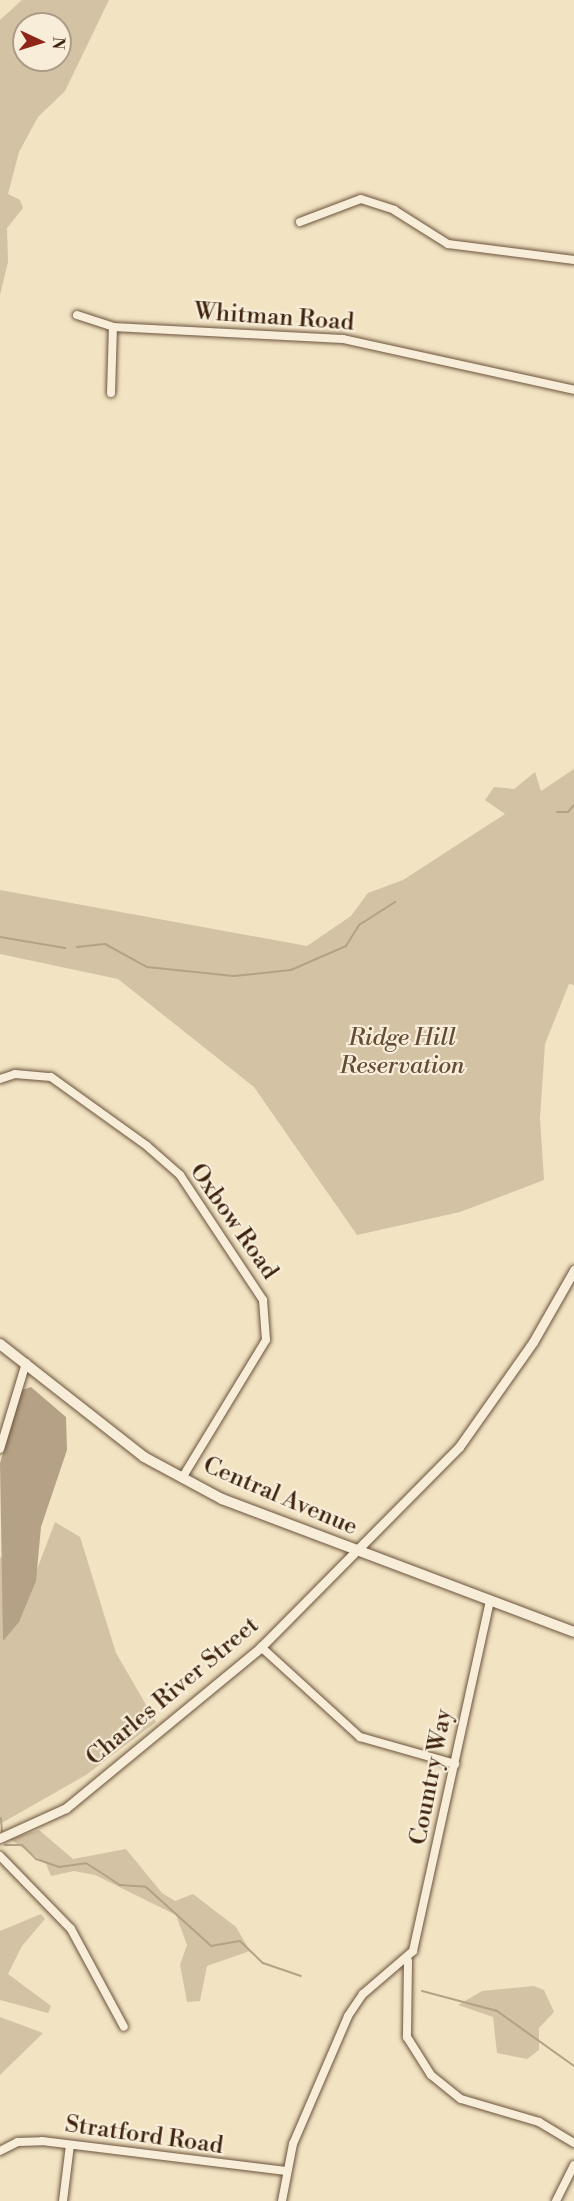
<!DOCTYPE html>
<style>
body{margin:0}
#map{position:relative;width:574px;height:2201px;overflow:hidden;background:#f2e3c3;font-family:"Libre Bodoni",serif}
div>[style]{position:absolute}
.green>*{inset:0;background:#d3c2a4}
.water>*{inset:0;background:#b5a286}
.stream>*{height:2px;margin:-1px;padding:0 1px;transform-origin:1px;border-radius:1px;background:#b5a286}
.roads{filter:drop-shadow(0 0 2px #6b533c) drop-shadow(0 0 2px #6b533c)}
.minor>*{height:8px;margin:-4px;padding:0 4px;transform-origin:4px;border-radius:4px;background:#f7edd8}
.tertiary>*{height:9px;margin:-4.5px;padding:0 4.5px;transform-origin:4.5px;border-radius:4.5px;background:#f7edd8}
.secondary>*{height:10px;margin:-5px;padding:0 5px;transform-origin:5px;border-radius:5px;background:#f7edd8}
span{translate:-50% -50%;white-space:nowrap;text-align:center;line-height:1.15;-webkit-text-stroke:4.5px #f7edd8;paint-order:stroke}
.street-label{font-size:24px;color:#3e230f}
.park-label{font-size:24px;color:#634b34;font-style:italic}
.north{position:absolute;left:12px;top:12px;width:60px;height:60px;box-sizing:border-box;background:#f7edd8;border:2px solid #ad9c88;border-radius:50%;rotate:94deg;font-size:16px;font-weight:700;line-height:24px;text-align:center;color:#3e230f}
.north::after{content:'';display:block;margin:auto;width:21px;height:27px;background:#8f2418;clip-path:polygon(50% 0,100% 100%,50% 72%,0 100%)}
</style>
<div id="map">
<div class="green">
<i style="clip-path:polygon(evenodd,22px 0,109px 0,65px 91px,38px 117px,19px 152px,8px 194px,20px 200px,23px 208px,7px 228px,8px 262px,0 295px,0 20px,22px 0,24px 24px,60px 24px,60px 60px,24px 60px,24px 24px)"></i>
<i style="clip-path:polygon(574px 769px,574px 985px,569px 984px,545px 1044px,540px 1118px,544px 1180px,460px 1212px,357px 1235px,254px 1087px,118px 979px,0 954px,0 890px,307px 946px,351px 916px,368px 893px,403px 880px,505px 814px,485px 800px,494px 787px,514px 789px,535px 772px,541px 791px)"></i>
<i style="clip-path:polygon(55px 1522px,80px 1537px,116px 1653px,156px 1722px,86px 1775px,0 1824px,0 1557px,33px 1580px)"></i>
<i style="clip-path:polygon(39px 1830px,73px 1859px,126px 1849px,162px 1893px,175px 1901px,193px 1894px,236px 1927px,250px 1951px,207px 1966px,200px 2001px,187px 2002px,180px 1965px,187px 1945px,176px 1915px,95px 1875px,74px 1871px,51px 1876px,46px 1864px,10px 1839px)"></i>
<i style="clip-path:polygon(41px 1914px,45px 1919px,22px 1946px,8px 1974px,51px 2006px,48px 2013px,0 2000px,0 1931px)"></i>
<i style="clip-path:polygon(534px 1986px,544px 1990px,554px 2012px,539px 2028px,539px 2050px,527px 2059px,497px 2053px,493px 2017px,458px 2005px,482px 1991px)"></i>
<i style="clip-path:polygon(0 2017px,43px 2033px,0 2075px)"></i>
</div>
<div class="water">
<i style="clip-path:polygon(31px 1387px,66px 1417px,67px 1450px,41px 1527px,36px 1581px,19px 1622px,3px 1641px,0 1463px,22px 1390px)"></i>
</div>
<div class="stream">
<i style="left:557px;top:812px;width:11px"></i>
<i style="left:568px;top:812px;width:9px;rotate:-49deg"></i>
<i style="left:0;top:937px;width:66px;rotate:9.6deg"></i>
<i style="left:77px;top:947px;width:28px;rotate:-6deg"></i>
<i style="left:105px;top:944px;width:48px;rotate:28.7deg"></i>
<i style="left:147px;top:967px;width:87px;rotate:5.9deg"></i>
<i style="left:234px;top:976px;width:57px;rotate:-6deg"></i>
<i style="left:291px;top:970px;width:60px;rotate:-23.6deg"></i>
<i style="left:346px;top:946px;width:25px;rotate:-58deg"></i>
<i style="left:359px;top:925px;width:43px;rotate:-32.6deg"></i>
<i style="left:1px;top:1818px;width:13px;rotate:86deg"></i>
<i style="left:5px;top:1845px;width:17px"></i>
<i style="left:22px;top:1845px;width:20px;rotate:45deg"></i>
<i style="left:36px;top:1859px;width:24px;rotate:19deg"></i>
<i style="left:59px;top:1867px;width:27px;rotate:-8deg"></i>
<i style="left:86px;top:1863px;width:40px;rotate:32.9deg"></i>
<i style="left:120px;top:1885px;width:26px;rotate:4deg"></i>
<i style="left:146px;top:1887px;width:88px;rotate:42.2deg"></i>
<i style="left:211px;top:1946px;width:29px;rotate:-10deg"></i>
<i style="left:240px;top:1941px;width:32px;rotate:44deg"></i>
<i style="left:263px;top:1963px;width:40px;rotate:18.9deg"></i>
<i style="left:422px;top:1991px;width:78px;rotate:14.9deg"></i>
<i style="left:497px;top:2011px;width:95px;rotate:35.5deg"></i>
</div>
<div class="roads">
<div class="minor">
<i style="left:300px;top:222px;width:65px;rotate:-20.7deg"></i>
<i style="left:361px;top:199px;width:35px;rotate:18deg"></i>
<i style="left:394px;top:210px;width:64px;rotate:32.2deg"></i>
<i style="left:448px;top:244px;width:127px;rotate:7.2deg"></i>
<i style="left:77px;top:315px;width:38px;rotate:18deg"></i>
<i style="left:113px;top:327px;width:230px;rotate:3deg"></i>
<i style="left:343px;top:339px;width:237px;rotate:12.4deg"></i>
<i style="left:111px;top:393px;width:66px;rotate:-88.3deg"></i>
<i style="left:0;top:1079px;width:16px;rotate:-18deg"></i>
<i style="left:15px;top:1074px;width:36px;rotate:5deg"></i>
<i style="left:51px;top:1077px;width:118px;rotate:35.7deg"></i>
<i style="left:147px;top:1146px;width:44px;rotate:41.3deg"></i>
<i style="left:180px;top:1175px;width:150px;rotate:56.4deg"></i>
<i style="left:263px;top:1300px;width:40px;rotate:85.7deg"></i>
<i style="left:266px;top:1340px;width:162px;rotate:121.3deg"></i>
<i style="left:0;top:1449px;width:90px;rotate:-73.2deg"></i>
<i style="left:261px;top:1647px;width:134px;rotate:42.3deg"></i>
<i style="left:360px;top:1737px;width:99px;rotate:15.9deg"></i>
<i style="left:0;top:1856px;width:102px;rotate:45.8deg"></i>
<i style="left:71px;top:1929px;width:111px;rotate:61.6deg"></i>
<i style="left:408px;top:1961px;width:76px;rotate:90.8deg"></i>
<i style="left:407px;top:2037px;width:45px;rotate:57.7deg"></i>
<i style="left:431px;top:2075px;width:38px;rotate:39deg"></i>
<i style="left:461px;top:2099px;width:81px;rotate:16.4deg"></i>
<i style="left:539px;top:2122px;width:41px;rotate:31deg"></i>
<i style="left:0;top:2151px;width:20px;rotate:-27deg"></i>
<i style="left:18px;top:2142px;width:24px;rotate:-2deg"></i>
<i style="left:42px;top:2141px;width:246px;rotate:7deg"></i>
<i style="left:63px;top:2201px;width:56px;rotate:-82.9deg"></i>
<i style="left:282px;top:2201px;width:58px;rotate:-79.1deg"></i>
<i style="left:293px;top:2144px;width:139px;rotate:-66.7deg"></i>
<i style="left:348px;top:2016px;width:27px;rotate:-56deg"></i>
<i style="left:363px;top:1994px;width:66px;rotate:-40.7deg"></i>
<i style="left:413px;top:1951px;width:359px;rotate:-77.6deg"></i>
<i style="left:556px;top:2201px;width:40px;rotate:-63.4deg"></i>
</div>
<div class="tertiary">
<i style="left:0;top:1838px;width:72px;rotate:-24.4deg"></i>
<i style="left:66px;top:1808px;width:253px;rotate:-39.5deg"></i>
<i style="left:261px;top:1647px;width:281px;rotate:-45.3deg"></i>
<i style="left:459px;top:1447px;width:128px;rotate:-54.8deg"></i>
<i style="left:533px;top:1342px;width:83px;rotate:-60.3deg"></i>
</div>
<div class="secondary">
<i style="left:0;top:1344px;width:183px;rotate:38.1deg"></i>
<i style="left:144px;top:1457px;width:89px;rotate:28.3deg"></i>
<i style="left:222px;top:1499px;width:376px;rotate:20.7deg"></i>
</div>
</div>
<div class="street-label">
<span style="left:274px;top:318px;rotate:4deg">Whitman Road</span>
<span style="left:233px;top:1222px;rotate:55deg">Oxbow Road</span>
<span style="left:280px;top:1497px;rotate:23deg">Central Avenue</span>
<span style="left:173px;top:1692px;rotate:-40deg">Charles River Street</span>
<span style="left:432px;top:1777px;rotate:-79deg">Country Way</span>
<span style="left:144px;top:2136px;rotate:8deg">Stratford Road</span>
</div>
<div class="park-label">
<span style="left:402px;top:1053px">Ridge Hill<br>Reservation</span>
</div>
<div class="north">N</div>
</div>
